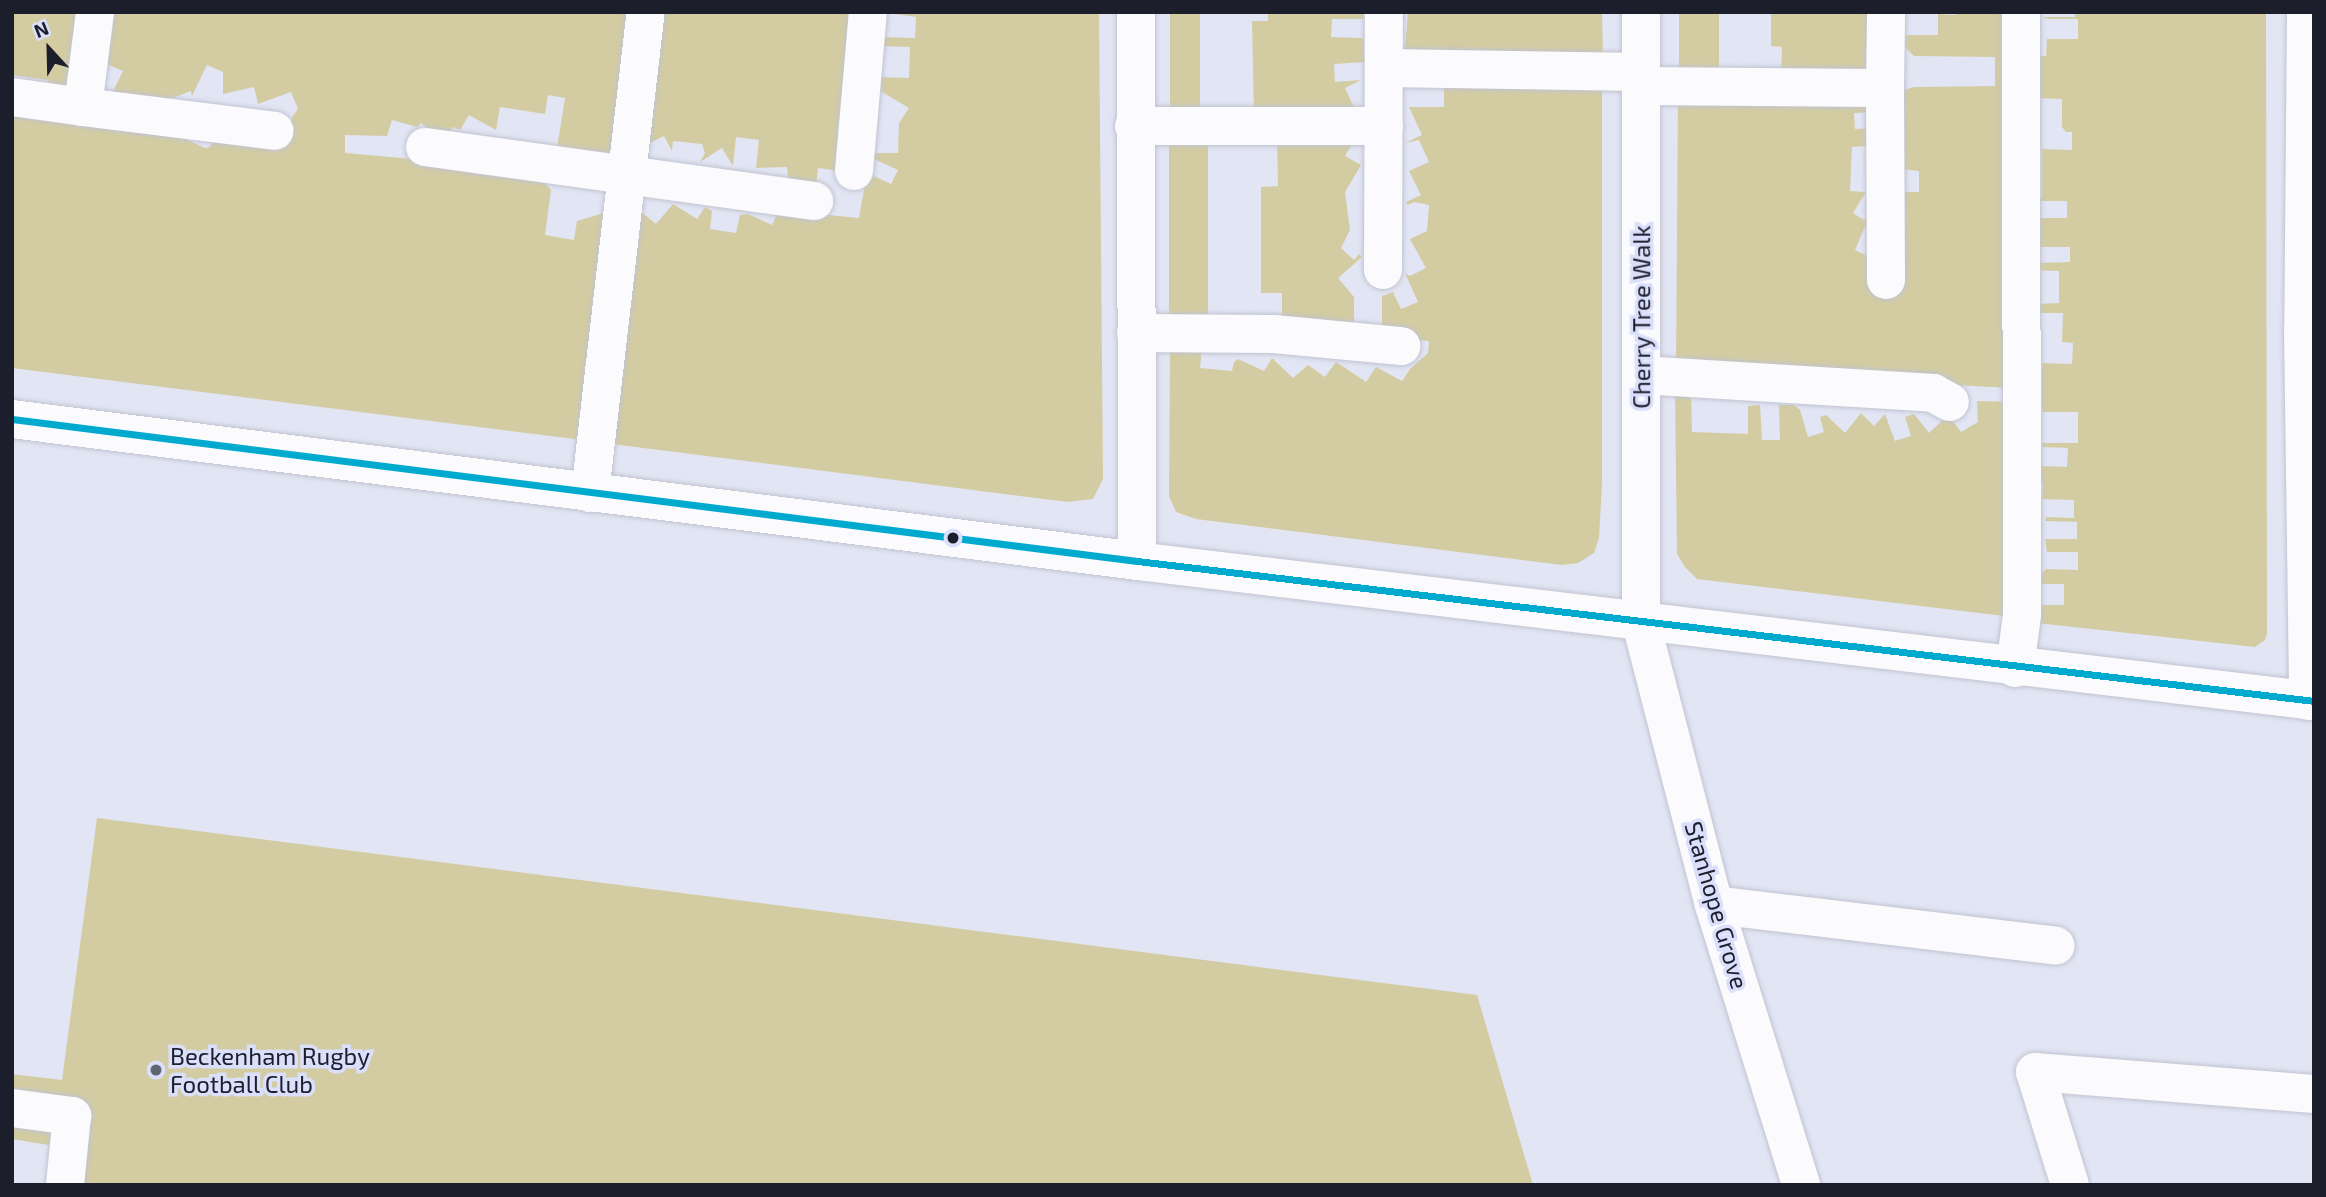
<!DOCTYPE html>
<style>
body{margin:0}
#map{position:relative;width:2326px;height:1197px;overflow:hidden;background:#e2e5f4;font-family:"Exo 2",sans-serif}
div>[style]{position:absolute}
.green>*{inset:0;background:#d3cca2;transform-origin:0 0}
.roads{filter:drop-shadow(0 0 2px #c1c3d0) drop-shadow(0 0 2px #c1c3d0)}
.minor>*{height:38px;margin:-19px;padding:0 19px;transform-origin:19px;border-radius:19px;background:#fbfbfd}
.bus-1>*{height:7px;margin:-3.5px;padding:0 3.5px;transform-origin:3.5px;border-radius:3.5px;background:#00a9ce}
.dots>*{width:19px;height:19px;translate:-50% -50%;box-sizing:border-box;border:4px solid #dadffc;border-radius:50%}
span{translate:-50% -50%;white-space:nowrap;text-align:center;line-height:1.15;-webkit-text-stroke:7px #dadffc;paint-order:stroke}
.street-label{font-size:24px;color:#1c1e2b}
.poi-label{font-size:24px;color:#1c1e2b}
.left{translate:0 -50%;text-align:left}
.frame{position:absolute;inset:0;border:14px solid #1c1e2b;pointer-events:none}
.north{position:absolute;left:14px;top:14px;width:70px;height:70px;-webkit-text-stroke:5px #dadffc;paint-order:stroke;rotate:338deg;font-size:19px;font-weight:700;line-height:28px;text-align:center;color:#1c1e2b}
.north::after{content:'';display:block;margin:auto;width:24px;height:32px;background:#1c1e2b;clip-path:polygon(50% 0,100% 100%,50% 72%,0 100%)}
</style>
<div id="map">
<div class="green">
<i style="clip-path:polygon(12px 12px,88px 12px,78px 87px,59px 89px,47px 80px,12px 75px)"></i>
<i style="clip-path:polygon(104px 12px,639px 12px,610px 159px,557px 148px,565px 98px,548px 95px,545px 114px,500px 107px,496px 130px,469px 115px,460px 130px,453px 127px,442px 140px,421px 123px,417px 127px,392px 120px,387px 136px,345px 135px,345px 153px,424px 160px,543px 181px,551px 190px,545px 235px,574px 240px,577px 221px,614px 210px,582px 440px,12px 368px,12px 108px,164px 129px,205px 148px,210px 147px,217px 130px,246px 142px,249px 147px,275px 150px,288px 138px,292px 117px,298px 109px,291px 92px,258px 104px,254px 87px,223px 94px,223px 72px,207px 65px,192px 96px,191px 91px,157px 104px,109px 100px,123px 71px,106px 64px)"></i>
<i style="clip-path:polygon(655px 12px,857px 12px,841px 171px,818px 168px,816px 186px,789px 184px,787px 167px,756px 168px,759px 140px,736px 137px,733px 166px,722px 148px,700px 162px,705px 153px,702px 144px,673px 141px,672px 151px,664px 136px,641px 147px)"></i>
<i style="clip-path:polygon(881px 12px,1099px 12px,1103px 479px,1093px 499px,1068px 502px,604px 443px,634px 206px,656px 224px,673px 204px,697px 219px,705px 207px,712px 211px,710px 229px,736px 233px,740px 215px,748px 214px,772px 225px,779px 210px,859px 218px,867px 173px,891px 184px,898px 170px,874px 159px,871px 153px,898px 153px,899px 123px,909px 108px,877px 89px,875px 77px,909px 78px,910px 47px,876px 46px,883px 37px,915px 38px,916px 17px)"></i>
<i style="left:1170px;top:12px;width:30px;height:105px"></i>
<i style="clip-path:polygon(1268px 12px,1363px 12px,1363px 19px,1332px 19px,1331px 37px,1363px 38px,1365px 62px,1334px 64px,1335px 82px,1361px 80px,1345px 88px,1358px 116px,1254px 116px,1252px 21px,1268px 21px)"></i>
<i style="clip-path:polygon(1408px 12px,1602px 12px,1603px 61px,1405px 50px)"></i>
<i style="left:1679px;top:12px;width:40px;height:66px"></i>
<i style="clip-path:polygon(1787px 12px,1877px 12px,1877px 71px,1781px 78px,1782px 47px,1771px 46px,1771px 14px)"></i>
<i style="clip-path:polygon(1956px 12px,2011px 12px,2010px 388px,1676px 370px,1678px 95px,1862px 94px,1878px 112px,1854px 113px,1855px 129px,1878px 128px,1878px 145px,1852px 147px,1850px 191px,1866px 192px,1853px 213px,1864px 220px,1871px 210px,1870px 223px,1864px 229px,1855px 250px,1869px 257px,1895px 192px,1919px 192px,1919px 171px,1901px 169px,1897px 92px,1914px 87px,1995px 86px,1995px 57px,1914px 56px,1905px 47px,1906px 35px,1938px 35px,1938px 14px,1955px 15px)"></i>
<i style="clip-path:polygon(2075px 12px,2266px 12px,2267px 634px,2265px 640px,2255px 647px,2037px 623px,2032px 605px,2064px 605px,2064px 584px,2032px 584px,2046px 569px,2078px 570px,2078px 552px,2047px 552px,2045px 539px,2077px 539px,2077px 522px,2045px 521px,2046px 517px,2074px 518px,2074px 500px,2042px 499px,2043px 483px,2040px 482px,2041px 466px,2067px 467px,2068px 448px,2042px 447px,2042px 443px,2078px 443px,2078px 412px,2042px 412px,2042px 363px,2072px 364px,2073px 343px,2062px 342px,2063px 313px,2036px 313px,2037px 304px,2059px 303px,2059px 271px,2031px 270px,2038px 263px,2070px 262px,2070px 247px,2038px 247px,2035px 218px,2067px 218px,2067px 201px,2035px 201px,2042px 198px,2042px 149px,2072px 150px,2072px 132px,2066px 132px,2062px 127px,2062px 99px,2035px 98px,2034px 57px,2046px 56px,2047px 39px,2078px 39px,2078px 19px,2047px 19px,2043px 17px,2075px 17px)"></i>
<i style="clip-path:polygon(1602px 77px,1602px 484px,1599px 538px,1594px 553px,1578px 563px,1562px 565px,1196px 519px,1176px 512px,1169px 496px,1170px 344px,1202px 345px,1200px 368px,1232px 371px,1234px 362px,1238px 359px,1264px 371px,1272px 358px,1293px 378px,1308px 365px,1325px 377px,1336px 362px,1366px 382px,1376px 367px,1402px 381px,1410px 369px,1428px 353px,1429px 341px,1385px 337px,1382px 333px,1382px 296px,1393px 292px,1401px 309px,1418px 302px,1405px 273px,1410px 276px,1426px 268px,1410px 239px,1427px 231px,1429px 205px,1414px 202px,1408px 205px,1406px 202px,1421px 195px,1409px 171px,1429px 162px,1419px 140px,1405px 143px,1422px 135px,1409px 107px,1444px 107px,1444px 78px)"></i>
<i style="left:1208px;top:134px;width:191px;height:39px;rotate:90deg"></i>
<i style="clip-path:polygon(1277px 134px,1357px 135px,1345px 156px,1361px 165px,1345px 192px,1350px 230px,1341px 248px,1354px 260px,1359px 254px,1362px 257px,1338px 278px,1354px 297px,1354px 333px,1282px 324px,1282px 293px,1261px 293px,1261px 187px,1278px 186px)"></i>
<i style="clip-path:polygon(1675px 389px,1691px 393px,1692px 432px,1748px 434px,1748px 406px,1760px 405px,1762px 440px,1780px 440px,1779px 405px,1794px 405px,1800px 410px,1808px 437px,1824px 432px,1820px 417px,1826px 415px,1845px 433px,1861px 413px,1874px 426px,1885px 414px,1895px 441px,1911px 436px,1905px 417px,1914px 414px,1929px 433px,1948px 415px,1961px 432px,1978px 422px,1977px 401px,2016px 402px,2012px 617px,1697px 579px,1685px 567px,1677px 554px)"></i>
<i style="clip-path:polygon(97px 818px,1477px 995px,1533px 1185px,50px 1185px,55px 1146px,12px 1139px,12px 1074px,62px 1080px)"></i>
</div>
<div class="roads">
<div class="minor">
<i style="left:1136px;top:12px;width:549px;rotate:89.9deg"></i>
<i style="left:1641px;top:12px;width:611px;rotate:90deg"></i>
<i style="left:1641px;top:623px;width:291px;rotate:75.5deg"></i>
<i style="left:1714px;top:905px;width:293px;rotate:72.7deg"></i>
<i style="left:2306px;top:12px;width:317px;rotate:90.5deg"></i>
<i style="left:2303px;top:329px;width:372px;rotate:89.2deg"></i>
<i style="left:1384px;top:68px;width:257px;rotate:0.9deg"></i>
<i style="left:1641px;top:86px;width:244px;rotate:0.5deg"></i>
<i style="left:1885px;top:88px;width:192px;rotate:89.7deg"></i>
<i style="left:1885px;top:88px;width:76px;rotate:-89.2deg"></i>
<i style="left:12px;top:97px;width:72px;rotate:8deg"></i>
<i style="left:83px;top:107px;width:96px;rotate:-82.8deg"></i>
<i style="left:83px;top:107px;width:193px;rotate:7.1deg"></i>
<i style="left:1134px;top:126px;width:250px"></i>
<i style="left:425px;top:147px;width:393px;rotate:7.9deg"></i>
<i style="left:854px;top:171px;width:160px;rotate:-85deg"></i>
<i style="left:1383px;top:270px;width:258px;rotate:-89.8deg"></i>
<i style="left:1136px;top:333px;width:138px;rotate:0.4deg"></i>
<i style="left:1274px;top:334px;width:128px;rotate:5.4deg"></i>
<i style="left:1641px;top:375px;width:293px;rotate:3.5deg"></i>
<i style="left:1933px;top:393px;width:19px;rotate:28deg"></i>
<i style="left:12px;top:419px;width:1134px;rotate:7.19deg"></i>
<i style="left:1137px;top:561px;width:1185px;rotate:6.78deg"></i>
<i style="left:590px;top:493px;width:484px;rotate:-83.4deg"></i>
<i style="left:2015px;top:668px;width:53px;rotate:-82.5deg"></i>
<i style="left:2022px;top:615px;width:603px;rotate:-90.1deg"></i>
<i style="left:1714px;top:905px;width:344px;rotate:6.8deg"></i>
<i style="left:12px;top:1108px;width:61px;rotate:7.6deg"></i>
<i style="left:72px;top:1116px;width:69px;rotate:95.8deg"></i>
<i style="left:2070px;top:1185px;width:118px;rotate:-107.2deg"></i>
<i style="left:2035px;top:1072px;width:280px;rotate:4.5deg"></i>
</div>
</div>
<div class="bus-1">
<i style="left:12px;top:419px;width:1134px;rotate:7.19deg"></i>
<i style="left:1137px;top:561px;width:1185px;rotate:6.78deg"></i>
</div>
<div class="dots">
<i style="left:953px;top:538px;background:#1c1e2b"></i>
<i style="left:156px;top:1070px;background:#616471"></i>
</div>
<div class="street-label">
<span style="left:1641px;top:317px;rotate:-90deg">Cherry Tree Walk</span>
<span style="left:1717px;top:905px;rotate:74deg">Stanhope Grove</span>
</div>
<div class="poi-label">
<span class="left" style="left:170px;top:1070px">Beckenham Rugby<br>Football Club</span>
</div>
<div class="frame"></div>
<div class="north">N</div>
</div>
